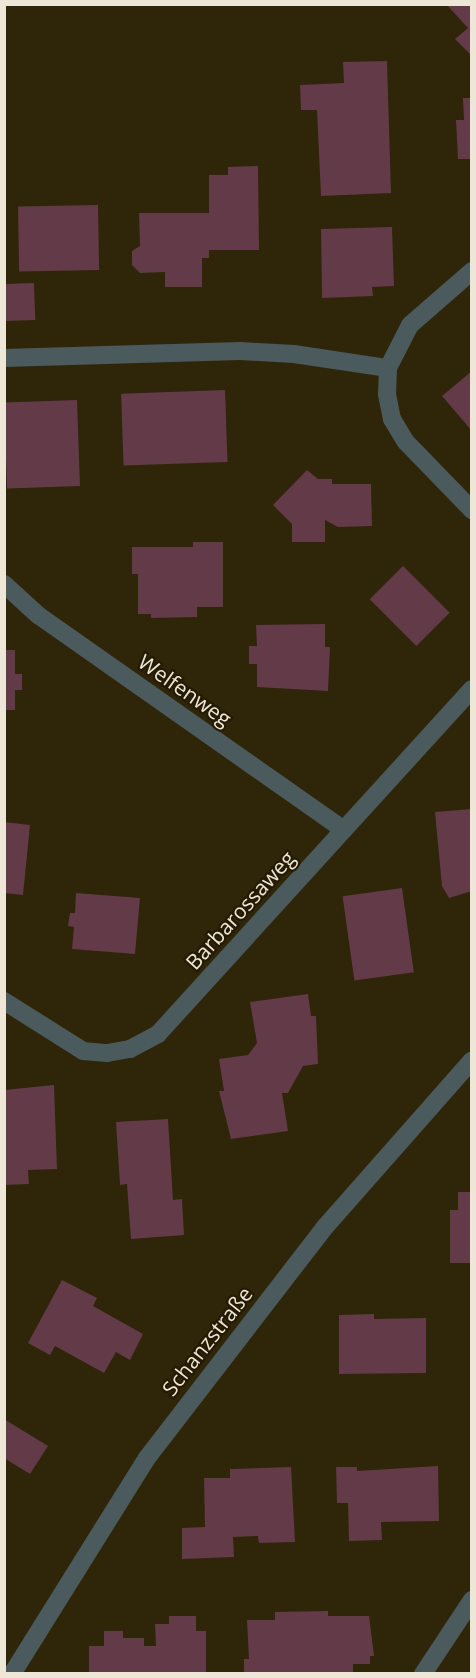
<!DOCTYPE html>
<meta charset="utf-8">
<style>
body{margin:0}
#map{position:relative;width:476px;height:1678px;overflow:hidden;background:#2f2509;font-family:"Open Sans",sans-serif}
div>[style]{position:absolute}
.building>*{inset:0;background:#623a48;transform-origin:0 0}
.minor>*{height:18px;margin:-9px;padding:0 9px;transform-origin:9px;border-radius:9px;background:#4b5a5d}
span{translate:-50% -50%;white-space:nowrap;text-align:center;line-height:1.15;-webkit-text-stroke:4.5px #251b02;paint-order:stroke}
.street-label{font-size:21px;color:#eee7d7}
.frame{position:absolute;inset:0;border:6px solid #eee7d7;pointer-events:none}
</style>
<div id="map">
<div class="building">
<i style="clip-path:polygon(446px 4px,472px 4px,472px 56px,455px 39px,468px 28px)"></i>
<i style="clip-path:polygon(387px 61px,391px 193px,321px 196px,317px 110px,301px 110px,300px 85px,344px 83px,343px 62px)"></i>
<i style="clip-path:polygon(463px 98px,472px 98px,472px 159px,458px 159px,456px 120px,464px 120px)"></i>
<i style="clip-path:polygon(258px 166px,259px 250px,209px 250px,209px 258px,202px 258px,202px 287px,165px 287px,165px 272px,140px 273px,132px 265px,132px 251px,140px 246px,139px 213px,209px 213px,209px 175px,228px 175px,228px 167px)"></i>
<i style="left:98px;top:205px;width:65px;height:80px;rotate:89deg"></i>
<i style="clip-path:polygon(392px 227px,394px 286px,372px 287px,373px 296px,322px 298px,321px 229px)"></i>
<i style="left:34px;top:283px;width:37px;height:30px;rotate:88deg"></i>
<i style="clip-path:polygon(472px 371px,472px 431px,442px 396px)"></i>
<i style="left:225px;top:390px;width:72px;height:104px;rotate:88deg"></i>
<i style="left:77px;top:400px;width:86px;height:73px;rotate:88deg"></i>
<i style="clip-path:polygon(307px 470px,318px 479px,332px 479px,332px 484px,371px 484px,372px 526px,338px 527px,325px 520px,325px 542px,292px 542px,292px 524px,273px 505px)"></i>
<i style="clip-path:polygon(193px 542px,223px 542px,223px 607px,197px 607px,197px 617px,151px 618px,151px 614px,138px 614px,138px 574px,132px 574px,132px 547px,193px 547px)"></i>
<i style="left:403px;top:566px;width:66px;height:47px;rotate:45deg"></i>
<i style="clip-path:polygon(325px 624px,325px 647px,330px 647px,328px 691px,257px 687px,257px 664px,249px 664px,249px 646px,257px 646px,256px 625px)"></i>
<i style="clip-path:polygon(4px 650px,15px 650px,15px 674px,22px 674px,22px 690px,15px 690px,15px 710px,4px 710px)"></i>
<i style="clip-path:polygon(472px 809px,472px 891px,449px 898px,442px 886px,435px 812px)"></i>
<i style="clip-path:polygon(4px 822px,30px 825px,23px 895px,4px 893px)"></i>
<i style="left:402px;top:888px;width:85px;height:60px;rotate:82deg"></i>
<i style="clip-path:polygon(76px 893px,140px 898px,135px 954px,72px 949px,74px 927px,68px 926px,70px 913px,75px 913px)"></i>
<i style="clip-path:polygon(308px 994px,311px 1016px,316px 1016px,318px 1064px,303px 1066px,288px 1093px,282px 1093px,288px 1131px,231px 1139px,219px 1091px,224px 1091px,219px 1059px,248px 1055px,257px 1043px,250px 1002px)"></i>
<i style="clip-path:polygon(54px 1085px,57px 1169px,28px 1170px,29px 1184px,4px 1185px,4px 1090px)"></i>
<i style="clip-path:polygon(168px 1119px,173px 1200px,182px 1199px,184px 1235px,131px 1239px,127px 1184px,120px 1185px,116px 1122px)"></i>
<i style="clip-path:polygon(458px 1192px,472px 1192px,472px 1263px,450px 1263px,450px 1210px,458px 1210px)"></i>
<i style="clip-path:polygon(62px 1280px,97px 1298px,93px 1306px,143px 1334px,130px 1360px,116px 1352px,104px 1373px,55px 1346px,50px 1355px,28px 1343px)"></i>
<i style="clip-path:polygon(374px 1314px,374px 1319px,426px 1318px,426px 1373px,339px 1374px,339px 1315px)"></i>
<i style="clip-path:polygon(4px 1419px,48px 1446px,30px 1474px,4px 1458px)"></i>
<i style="clip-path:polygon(438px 1466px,439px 1521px,381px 1522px,382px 1540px,349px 1541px,348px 1503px,337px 1503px,336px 1467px,357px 1467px,357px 1471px)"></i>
<i style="clip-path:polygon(291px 1467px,295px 1542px,259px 1543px,258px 1536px,233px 1537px,234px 1557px,182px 1559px,182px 1528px,205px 1527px,204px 1478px,230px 1478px,230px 1469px)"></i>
<i style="clip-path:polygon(328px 1611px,328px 1616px,369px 1616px,374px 1656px,370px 1656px,370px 1664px,353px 1664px,353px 1674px,244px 1674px,244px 1659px,249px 1659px,247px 1620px,275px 1620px,275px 1612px)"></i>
<i style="clip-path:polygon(169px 1616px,196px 1616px,196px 1631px,206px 1631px,206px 1674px,89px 1674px,89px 1646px,104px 1646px,104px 1631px,123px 1631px,123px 1638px,144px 1638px,144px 1646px,156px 1646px,155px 1624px,169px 1624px)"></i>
</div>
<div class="minor">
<i style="left:472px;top:271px;width:82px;rotate:138.9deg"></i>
<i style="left:410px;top:325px;width:48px;rotate:117.1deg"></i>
<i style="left:388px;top:368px;width:26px;rotate:92deg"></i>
<i style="left:387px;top:394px;width:25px;rotate:79deg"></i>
<i style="left:392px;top:419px;width:27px;rotate:59deg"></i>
<i style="left:406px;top:442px;width:95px;rotate:45.9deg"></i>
<i style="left:4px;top:358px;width:236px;rotate:-1.7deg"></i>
<i style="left:240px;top:351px;width:54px;rotate:3.2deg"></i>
<i style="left:294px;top:354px;width:95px;rotate:8.5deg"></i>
<i style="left:4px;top:584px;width:46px;rotate:42.4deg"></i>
<i style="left:38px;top:615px;width:373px;rotate:35.1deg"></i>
<i style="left:4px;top:1001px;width:93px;rotate:32.3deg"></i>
<i style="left:83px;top:1051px;width:24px;rotate:5deg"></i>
<i style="left:107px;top:1053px;width:23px;rotate:-10deg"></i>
<i style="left:130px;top:1049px;width:32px;rotate:-28deg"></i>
<i style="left:158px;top:1034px;width:466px;rotate:-47.7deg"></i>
<i style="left:12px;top:1674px;width:255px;rotate:-58deg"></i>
<i style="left:147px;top:1458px;width:292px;rotate:-52.4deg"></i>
<i style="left:325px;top:1227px;width:222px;rotate:-48.6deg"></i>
<i style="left:423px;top:1674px;width:89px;rotate:-56.5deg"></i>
</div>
<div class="street-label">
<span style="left:185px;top:690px;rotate:35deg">Welfenweg</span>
<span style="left:240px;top:910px;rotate:-48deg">Barbarossaweg</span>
<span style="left:207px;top:1341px;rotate:-52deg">Schanzstraße</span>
</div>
<div class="frame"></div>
</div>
